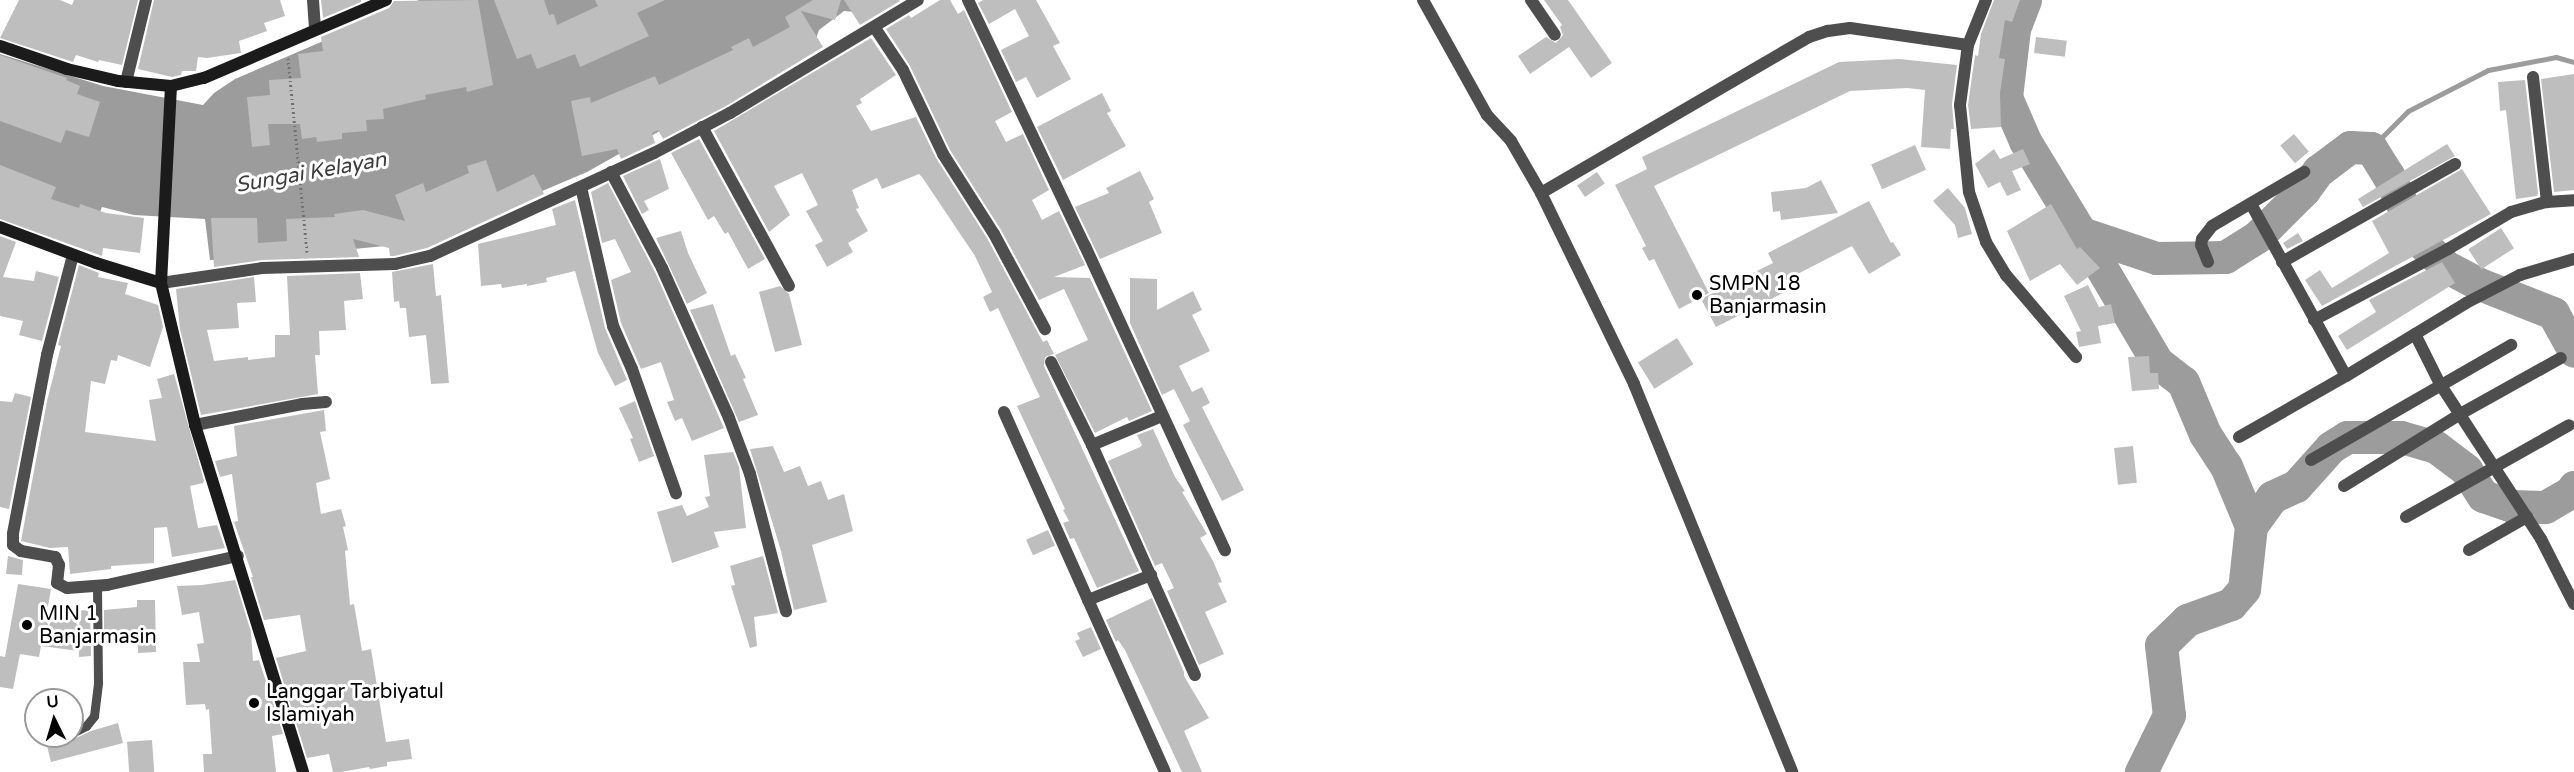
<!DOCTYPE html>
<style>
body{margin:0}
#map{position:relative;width:2574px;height:772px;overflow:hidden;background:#fff;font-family:"Varela Round",sans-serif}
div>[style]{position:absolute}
.water>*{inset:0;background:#9c9c9c}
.stream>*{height:5px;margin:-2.5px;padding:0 2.5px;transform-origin:2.5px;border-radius:2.5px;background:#9c9c9c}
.river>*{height:33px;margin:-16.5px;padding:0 16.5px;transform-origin:16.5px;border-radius:16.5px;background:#9c9c9c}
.building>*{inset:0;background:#bebebe;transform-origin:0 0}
.path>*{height:3px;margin-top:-1.5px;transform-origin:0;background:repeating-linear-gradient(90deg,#707070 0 1.5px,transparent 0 4.5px)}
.lane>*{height:9px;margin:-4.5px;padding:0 4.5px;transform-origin:4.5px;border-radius:4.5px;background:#4e4e4e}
.street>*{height:12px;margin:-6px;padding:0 6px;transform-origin:6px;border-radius:6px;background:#4e4e4e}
.secondary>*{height:12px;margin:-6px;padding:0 6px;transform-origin:6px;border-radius:6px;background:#1b1b1b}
.dots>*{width:16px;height:16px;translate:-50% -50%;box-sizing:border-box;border:3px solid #fff;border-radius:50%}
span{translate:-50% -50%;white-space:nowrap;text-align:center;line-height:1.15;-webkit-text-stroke:6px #fff;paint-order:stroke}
.poi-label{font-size:20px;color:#000}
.left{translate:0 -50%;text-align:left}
.water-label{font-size:21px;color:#3d3d3d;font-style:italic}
.north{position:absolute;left:24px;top:688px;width:60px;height:60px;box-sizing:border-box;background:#fff;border:2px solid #999;border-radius:50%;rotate:355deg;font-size:16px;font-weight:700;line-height:24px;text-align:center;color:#000}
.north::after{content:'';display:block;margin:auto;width:21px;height:27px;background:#000;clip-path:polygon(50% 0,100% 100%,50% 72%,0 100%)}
</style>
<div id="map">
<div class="water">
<i style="clip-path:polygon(419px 0,890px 0,867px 13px,844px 11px,819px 30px,814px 44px,587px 172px,502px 208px,395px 245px,271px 257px,210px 260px,205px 219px,134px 215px,102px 207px,87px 245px,0 209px,0 54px,103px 86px,203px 105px,214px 93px,235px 79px)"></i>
</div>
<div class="stream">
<i style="left:2371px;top:148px;width:52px;rotate:-45deg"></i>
<i style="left:2408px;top:111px;width:90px;rotate:-27.1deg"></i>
<i style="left:2488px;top:70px;width:69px;rotate:-10.8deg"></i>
<i style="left:2556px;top:57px;width:19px;rotate:16deg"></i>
</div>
<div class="river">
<i style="left:2025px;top:0;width:31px;rotate:111deg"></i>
<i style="left:2014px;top:29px;width:68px;rotate:96.7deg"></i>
<i style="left:2006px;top:97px;width:48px;rotate:66.6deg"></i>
<i style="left:2025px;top:141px;width:108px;rotate:58.7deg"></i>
<i style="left:2081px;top:233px;width:79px;rotate:18.4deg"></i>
<i style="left:2156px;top:258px;width:69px;rotate:-0.8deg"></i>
<i style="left:2225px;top:257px;width:38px;rotate:-32deg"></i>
<i style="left:2257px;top:237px;width:66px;rotate:-45deg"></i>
<i style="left:2304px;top:190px;width:24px;rotate:-54deg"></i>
<i style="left:2318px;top:171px;width:40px;rotate:-37deg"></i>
<i style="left:2350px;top:147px;width:21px;rotate:3deg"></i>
<i style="left:2371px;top:148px;width:32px;rotate:58deg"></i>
<i style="left:2388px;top:175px;width:73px;rotate:64.1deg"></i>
<i style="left:2420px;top:241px;width:35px;rotate:45deg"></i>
<i style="left:2445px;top:266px;width:36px;rotate:28deg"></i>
<i style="left:2477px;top:283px;width:82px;rotate:21.5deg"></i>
<i style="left:2553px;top:313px;width:43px;rotate:61.1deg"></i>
<i style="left:2081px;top:233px;width:150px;rotate:59.5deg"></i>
<i style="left:2157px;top:362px;width:33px;rotate:38deg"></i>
<i style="left:2183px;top:382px;width:56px;rotate:67.1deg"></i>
<i style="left:2205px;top:434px;width:38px;rotate:57deg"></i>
<i style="left:2226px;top:466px;width:65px;rotate:67.4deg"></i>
<i style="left:2251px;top:526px;width:63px;rotate:96.3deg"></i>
<i style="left:2244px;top:589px;width:20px;rotate:131deg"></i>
<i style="left:2231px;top:604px;width:47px;rotate:160deg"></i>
<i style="left:2187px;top:620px;width:36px;rotate:136deg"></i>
<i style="left:2161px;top:645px;width:70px;rotate:83.5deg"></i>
<i style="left:2169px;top:715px;width:64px;rotate:116.2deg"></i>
<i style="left:2251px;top:526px;width:36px;rotate:-54deg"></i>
<i style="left:2272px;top:497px;width:26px;rotate:-25deg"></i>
<i style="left:2296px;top:486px;width:52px;rotate:-48.1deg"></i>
<i style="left:2331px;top:447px;width:19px;rotate:-32deg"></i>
<i style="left:2347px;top:437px;width:54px"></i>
<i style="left:2401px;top:437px;width:36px;rotate:16deg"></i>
<i style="left:2436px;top:447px;width:38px;rotate:37deg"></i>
<i style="left:2466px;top:470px;width:31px;rotate:57deg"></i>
<i style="left:2483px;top:496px;width:31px;rotate:19deg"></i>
<i style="left:2512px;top:506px;width:33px;rotate:2deg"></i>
<i style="left:2545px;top:507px;width:30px;rotate:-30deg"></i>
<i style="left:2571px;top:492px;width:6px;rotate:-59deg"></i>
</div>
<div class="building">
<i style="clip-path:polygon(19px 0,60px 0,72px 5px,74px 0,138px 0,122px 65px,99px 60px,98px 62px,76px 55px,73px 62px,0 38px)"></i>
<i style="clip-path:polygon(154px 0,280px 0,285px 16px,264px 23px,267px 31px,239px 41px,241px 53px,207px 58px,198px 57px,196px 71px,182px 71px,181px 75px,172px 77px,138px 69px)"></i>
<i style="clip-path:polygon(321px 0,361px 0,361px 2px,323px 18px)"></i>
<i style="clip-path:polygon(478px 0,493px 85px,467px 92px,466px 87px,425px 95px,426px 99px,383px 109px,384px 119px,366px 120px,367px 131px,342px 133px,342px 139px,317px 142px,316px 137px,302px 139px,300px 124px,268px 124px,270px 145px,252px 147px,247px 97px,270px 95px,269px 80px,301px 78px,298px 54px,323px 51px,321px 37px,389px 8px,394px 1px)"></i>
<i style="clip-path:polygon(494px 0,544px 0,549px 15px,554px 14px,557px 25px,598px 6px,595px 0,665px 0,637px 13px,649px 36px,580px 67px,575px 54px,537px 69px,531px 54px,517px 59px)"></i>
<i style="clip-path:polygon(813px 0,841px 0,835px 20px,801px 11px,823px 47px,726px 106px,663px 139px,658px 130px,652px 133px,655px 143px,621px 159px,617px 149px,582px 156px,571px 101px,590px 97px,591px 103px,655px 76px,659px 85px,733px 50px,731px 47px,749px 38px,753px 47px,790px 27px,785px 17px)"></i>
<i style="clip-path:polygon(844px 0,899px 0,900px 1px,860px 25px)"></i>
<i style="clip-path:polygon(940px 0,950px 0,958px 14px,964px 10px,1012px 112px,995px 121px,1006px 142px,1023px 134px,1049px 190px,1032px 200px,1042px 220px,1059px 211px,1085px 265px,1054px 277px,1090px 278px,1152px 411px,1129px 421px,1127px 417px,1095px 433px,1055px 355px,1088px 340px,1064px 289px,1039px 300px,1001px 230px,950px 150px,910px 66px,886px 29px,909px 15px,911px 18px)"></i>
<i style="clip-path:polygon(983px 0,1036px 0,1060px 43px,1053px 46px,1071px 79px,1037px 98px,1026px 77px,1016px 82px,1001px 50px,1029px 36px,1015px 9px,989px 24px,978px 3px)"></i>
<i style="clip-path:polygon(1544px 0,1568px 0,1612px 63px,1591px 78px,1569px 47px,1530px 74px,1518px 56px,1546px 37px,1556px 43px,1563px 35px,1560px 27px,1562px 25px)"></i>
<i style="clip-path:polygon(1994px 0,2020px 0,2012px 22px,2005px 20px,1999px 58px,2005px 59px,2000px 93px,2001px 127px,1971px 129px,1968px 105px,1975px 55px,1978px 56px,1981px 34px)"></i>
<i style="left:2036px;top:37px;width:31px;height:16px;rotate:7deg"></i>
<i style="clip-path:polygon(871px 38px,896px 75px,860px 99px,862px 103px,856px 106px,871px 131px,916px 117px,936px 158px,987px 238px,1038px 333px,1043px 342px,1047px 340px,1054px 354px,1045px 357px,1044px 366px,1139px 571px,1097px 588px,1074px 538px,1070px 539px,1063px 523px,1069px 521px,1063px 510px,1065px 509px,1017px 406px,1040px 397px,998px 308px,990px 312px,983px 297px,992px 292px,975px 256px,922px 177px,919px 174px,882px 189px,877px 178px,852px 190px,859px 208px,856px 209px,868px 231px,848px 243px,853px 252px,827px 267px,815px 245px,823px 241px,806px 211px,818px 205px,802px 173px,774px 186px,790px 215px,769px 232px,714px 131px)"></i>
<i style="clip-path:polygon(0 55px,67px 78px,66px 80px,80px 86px,77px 94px,100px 102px,89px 137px,66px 130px,61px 143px,0 121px)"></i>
<i style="clip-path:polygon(1899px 59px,1957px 65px,1952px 104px,1954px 129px,1951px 129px,1950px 149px,1921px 147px,1925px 90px,1907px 88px,1850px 91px,1654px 186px,1709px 293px,1679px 309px,1654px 259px,1649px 261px,1642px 248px,1646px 246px,1615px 185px,1647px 169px,1642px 157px,1839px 62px)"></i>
<i style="clip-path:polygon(2574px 74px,2574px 190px,2554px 192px,2541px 79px)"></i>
<i style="clip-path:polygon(2525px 80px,2538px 193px,2537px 196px,2516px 199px,2506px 110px,2500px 111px,2498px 82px)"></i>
<i style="clip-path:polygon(1102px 93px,1111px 111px,1107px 113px,1126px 146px,1063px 180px,1037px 127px)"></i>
<i style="left:2294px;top:134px;width:23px;height:18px;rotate:50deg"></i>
<i style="clip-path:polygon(699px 139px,765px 259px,748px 269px,728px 232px,725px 234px,714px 216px,708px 220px,671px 153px)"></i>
<i style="clip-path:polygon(2447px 144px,2455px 156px,2363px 207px,2358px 199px)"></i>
<i style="left:1915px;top:145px;width:27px;height:48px;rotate:66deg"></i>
<i style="clip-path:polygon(1994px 149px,2000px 159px,2023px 149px,2030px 164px,2012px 171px,2021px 190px,2007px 196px,2000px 182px,1988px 188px,1975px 164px)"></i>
<i style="clip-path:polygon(660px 159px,669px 189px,644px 201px,649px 210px,642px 214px,623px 176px)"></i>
<i style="clip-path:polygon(486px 160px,497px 192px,534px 174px,544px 194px,427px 248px,394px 256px,390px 256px,389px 248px,353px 239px,359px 257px,262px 260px,214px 267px,211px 218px,257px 218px,258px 243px,287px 241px,286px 219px,335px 217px,334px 214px,363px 210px,405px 221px,395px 195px,423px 183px,426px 192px,469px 173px,467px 166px)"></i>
<i style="clip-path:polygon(0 165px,56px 187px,51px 199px,79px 208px,80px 204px,106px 213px,144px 218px,140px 253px,103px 248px,102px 256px,0 219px)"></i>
<i style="clip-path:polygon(2462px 169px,2491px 214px,2322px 306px,2305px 280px,2320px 270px,2332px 288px,2389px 253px,2372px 221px)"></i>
<i style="clip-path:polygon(1140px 171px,1154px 199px,1149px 202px,1162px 233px,1100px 259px,1075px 207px,1109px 193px,1106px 188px)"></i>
<i style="left:1597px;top:172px;width:14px;height:24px;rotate:56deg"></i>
<i style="clip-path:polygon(1821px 180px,1838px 213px,1781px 220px,1780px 211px,1773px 212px,1771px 192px,1806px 188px)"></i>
<i style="clip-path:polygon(608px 183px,655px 272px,724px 428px,692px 441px,682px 418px,675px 421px,667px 402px,674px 400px,661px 362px,641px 369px,621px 323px,611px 280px,631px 272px,615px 239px,602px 243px,591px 192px)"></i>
<i style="clip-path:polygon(1948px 188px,1965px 208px,1972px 234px,1958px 238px,1955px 225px,1933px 201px)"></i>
<i style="clip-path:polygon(575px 200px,605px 328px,627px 380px,615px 386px,598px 353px,575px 271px,546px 278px,547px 282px,527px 286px,527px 284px,502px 288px,501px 284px,481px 286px,478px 244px,556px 225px,552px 209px)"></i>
<i style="clip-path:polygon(1869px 201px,1891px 243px,1893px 242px,1901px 255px,1869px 274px,1852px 246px,1780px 283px,1785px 292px,1716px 327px,1701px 299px,1773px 263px,1768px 253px)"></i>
<i style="clip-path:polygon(2051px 204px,2077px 249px,2080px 247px,2100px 268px,2077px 285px,2060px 264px,2030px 281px,2007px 231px)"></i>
<i style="left:2501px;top:228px;width:24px;height:39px;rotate:57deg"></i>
<i style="clip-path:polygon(681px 231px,688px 253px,707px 293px,687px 304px,656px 238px)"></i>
<i style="clip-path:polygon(2298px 233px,2303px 241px,2287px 249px,2283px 243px)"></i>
<i style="clip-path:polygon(0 236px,16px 242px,3px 277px,34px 281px,36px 271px,59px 277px,42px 341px,19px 335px,23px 321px,0 316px)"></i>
<i style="clip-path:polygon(2442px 262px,2455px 283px,2347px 350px,2338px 336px,2376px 312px,2369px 300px)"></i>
<i style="clip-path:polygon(433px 264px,436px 296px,441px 295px,449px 383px,431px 384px,426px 335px,409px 337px,406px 308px,400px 308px,399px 301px,394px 302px,392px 272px)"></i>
<i style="clip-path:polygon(79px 265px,99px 273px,98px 277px,128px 283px,125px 294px,158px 305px,163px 327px,150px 367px,118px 355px,117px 361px,111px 360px,105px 384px,91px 381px,85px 432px,156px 441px,149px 400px,162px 398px,157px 379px,174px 374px,204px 481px,203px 483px,190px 486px,198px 528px,217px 525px,225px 548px,172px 557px,167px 527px,154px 528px,154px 563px,111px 566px,111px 569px,70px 574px,68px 547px,50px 548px,21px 541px,47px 401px,61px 346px,58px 345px)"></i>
<i style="clip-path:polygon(360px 273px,363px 299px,344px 301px,346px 330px,319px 331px,320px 355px,315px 355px,318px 394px,201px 415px,180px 329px,176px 289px,254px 277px,256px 302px,237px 303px,239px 328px,207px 330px,214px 361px,248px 357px,248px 360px,275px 357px,275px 335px,290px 335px,287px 276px)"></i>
<i style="clip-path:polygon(1130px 278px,1157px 279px,1157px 310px,1193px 291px,1202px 310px,1192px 315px,1210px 351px,1179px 366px,1192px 392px,1202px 387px,1210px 403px,1202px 407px,1244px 490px,1222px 501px,1183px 425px,1190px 421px,1174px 389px,1162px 395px,1130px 323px)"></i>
<i style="clip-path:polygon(2088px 285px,2099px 307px,2111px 304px,2115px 323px,2098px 326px,2101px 343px,2079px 347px,2076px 332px,2081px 331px,2064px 296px)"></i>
<i style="clip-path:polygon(780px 286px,789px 294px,802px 345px,775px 352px,759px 292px)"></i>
<i style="clip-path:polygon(713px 304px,731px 356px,735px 354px,746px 378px,743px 379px,758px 415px,739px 422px,690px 310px)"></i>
<i style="left:1677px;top:338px;width:31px;height:46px;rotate:58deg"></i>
<i style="clip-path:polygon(2149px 356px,2150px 373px,2158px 373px,2159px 389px,2132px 391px,2128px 357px)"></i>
<i style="clip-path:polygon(15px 393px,31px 397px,9px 509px,0 507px,0 401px,12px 402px)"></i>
<i style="clip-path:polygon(635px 401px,654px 456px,639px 462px,630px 439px,633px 438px,619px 408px)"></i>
<i style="clip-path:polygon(324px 410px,326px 431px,320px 432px,330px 479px,316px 483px,321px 514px,341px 509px,346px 526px,343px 527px,348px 550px,345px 551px,350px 605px,354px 604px,362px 651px,371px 649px,386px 742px,409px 739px,412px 759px,387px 762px,387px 766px,370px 769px,369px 767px,341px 772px,333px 772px,329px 754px,307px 758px,276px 658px,306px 651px,300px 615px,264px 620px,251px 577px,253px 577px,234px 522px,238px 521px,232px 474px,220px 477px,215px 461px,237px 456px,234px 426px)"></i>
<i style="clip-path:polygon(1153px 429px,1175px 477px,1185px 491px,1182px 492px,1207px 534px,1200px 538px,1213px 561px,1222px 582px,1218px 583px,1227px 602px,1205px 612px,1224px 654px,1199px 665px,1167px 591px,1174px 588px,1162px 563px,1155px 566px,1108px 461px,1140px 447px,1142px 445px,1137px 435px)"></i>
<i style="clip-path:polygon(773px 446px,784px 472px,800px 466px,808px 486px,821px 481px,828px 500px,844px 494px,853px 531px,812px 545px,827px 602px,794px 610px,781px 551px,750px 449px)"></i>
<i style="left:2133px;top:446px;width:37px;height:19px;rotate:84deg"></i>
<i style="clip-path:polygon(733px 452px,739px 467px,746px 528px,714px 532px,719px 547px,672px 563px,657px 512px,682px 505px,687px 516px,709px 507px,705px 497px,710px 496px,704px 455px)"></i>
<i style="left:1048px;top:530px;width:17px;height:24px;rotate:66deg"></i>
<i style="clip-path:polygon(8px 556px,23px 560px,22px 575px,6px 574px)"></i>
<i style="clip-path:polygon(763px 556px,778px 613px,754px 617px,757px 646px,750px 648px,731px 586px,735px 585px,730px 566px)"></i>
<i style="clip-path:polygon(235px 580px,251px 632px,253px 661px,259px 660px,283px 734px,272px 736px,276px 772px,204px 772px,203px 754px,212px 754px,209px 709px,206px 710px,205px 704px,186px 705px,183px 662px,200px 662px,197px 644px,204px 643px,199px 612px,182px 615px,177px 586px,202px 585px)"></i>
<i style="clip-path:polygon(18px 584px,51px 589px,47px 612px,90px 610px,91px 656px,79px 657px,79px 651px,41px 646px,39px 657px,20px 654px,13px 689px,0 687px,0 656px,5px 657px)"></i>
<i style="clip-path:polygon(1152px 598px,1184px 672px,1184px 676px,1209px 718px,1184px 731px,1202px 772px,1182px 772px,1125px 650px,1118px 640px,1116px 642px,1106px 620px)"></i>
<i style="clip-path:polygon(137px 600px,155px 600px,156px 652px,138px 653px,138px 643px,104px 644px,104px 610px,137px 607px)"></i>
<i style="clip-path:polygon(1091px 627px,1101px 649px,1083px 657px,1075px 641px,1080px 639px,1077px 633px)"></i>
<i style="clip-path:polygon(118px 723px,123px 743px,51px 762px,46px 742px,67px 737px,74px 739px,91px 731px)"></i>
<i style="left:152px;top:740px;width:32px;height:25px;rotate:86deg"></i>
</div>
<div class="path">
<i style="left:288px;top:58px;width:195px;rotate:84.4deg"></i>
</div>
<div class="lane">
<i style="left:72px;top:733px;width:16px;rotate:-27deg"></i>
<i style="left:86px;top:726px;width:13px;rotate:-51deg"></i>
<i style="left:94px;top:716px;width:34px;rotate:-83deg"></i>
<i style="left:98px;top:682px;width:96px;rotate:-90.6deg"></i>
</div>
<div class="street">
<i style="left:313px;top:0;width:28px;rotate:86deg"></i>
<i style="left:968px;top:0;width:272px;rotate:64.6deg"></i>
<i style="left:1085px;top:246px;width:335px;rotate:65.3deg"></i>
<i style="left:1423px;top:0;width:132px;rotate:60.9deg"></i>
<i style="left:1487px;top:115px;width:35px;rotate:47deg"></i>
<i style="left:1511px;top:141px;width:60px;rotate:60deg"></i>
<i style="left:1541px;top:193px;width:212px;rotate:64deg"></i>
<i style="left:1634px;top:384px;width:419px;rotate:67.8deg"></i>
<i style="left:1531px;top:0;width:42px;rotate:55.6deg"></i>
<i style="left:1986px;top:0;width:48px;rotate:111.8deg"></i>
<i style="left:1968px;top:45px;width:61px;rotate:97.6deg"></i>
<i style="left:1960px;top:105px;width:87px;rotate:84.1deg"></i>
<i style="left:1969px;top:192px;width:53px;rotate:71.2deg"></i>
<i style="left:1986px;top:242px;width:39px;rotate:59deg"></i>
<i style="left:2006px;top:275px;width:108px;rotate:49.5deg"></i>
<i style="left:875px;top:28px;width:50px;rotate:56.3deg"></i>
<i style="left:903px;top:70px;width:93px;rotate:64.5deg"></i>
<i style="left:943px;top:154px;width:95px;rotate:57.5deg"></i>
<i style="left:994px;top:234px;width:108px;rotate:61.8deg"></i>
<i style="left:2533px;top:77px;width:126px;rotate:83.6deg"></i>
<i style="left:126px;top:82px;width:84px;rotate:-76.3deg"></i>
<i style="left:702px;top:127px;width:181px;rotate:61.3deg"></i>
<i style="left:611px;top:172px;width:109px;rotate:62deg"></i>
<i style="left:662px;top:268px;width:164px;rotate:65.9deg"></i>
<i style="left:729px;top:418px;width:60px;rotate:69.4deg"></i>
<i style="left:750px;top:474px;width:142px;rotate:75.3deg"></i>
<i style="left:581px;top:187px;width:143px;rotate:77deg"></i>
<i style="left:613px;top:326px;width:47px;rotate:66.2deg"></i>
<i style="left:632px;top:369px;width:132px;rotate:70.5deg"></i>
<i style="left:1541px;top:193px;width:310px;rotate:-30.2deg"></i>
<i style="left:1809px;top:37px;width:20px;rotate:-18deg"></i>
<i style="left:1828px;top:31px;width:22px;rotate:-8deg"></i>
<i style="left:1850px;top:28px;width:119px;rotate:8.2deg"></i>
<i style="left:2251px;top:204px;width:196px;rotate:61.1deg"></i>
<i style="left:73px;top:255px;width:103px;rotate:104.6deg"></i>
<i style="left:47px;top:355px;width:182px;rotate:100.8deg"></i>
<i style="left:13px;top:534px;width:11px;rotate:90deg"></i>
<i style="left:13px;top:545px;width:10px;rotate:37deg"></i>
<i style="left:21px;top:551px;width:35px;rotate:10deg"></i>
<i style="left:55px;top:557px;width:9px;rotate:63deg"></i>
<i style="left:59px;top:565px;width:18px;rotate:96deg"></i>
<i style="left:57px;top:583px;width:11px;rotate:27deg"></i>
<i style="left:67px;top:588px;width:40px;rotate:-4.3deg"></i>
<i style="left:107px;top:585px;width:134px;rotate:-12.5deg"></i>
<i style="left:2208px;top:262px;width:18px;rotate:-112deg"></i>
<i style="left:2201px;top:245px;width:6px;rotate:-81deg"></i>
<i style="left:2202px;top:239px;width:16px;rotate:-52deg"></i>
<i style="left:2212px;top:226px;width:107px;rotate:-30.4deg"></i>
<i style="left:2282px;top:262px;width:199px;rotate:-29.5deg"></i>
<i style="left:161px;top:283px;width:102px;rotate:-8.4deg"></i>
<i style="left:262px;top:268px;width:133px;rotate:-1.7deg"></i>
<i style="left:395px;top:264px;width:36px;rotate:-13deg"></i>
<i style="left:430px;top:256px;width:247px;rotate:-24.7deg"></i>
<i style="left:654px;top:153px;width:86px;rotate:-27.8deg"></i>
<i style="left:730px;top:113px;width:219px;rotate:-31deg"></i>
<i style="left:2314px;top:320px;width:152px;rotate:-27.9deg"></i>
<i style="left:2448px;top:249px;width:73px;rotate:-30.4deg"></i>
<i style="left:2511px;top:212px;width:37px;rotate:-16deg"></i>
<i style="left:2547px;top:202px;width:27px;rotate:-4deg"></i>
<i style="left:2415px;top:334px;width:56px;rotate:63.4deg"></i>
<i style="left:2440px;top:384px;width:185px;rotate:56.9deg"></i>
<i style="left:2541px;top:539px;width:73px;rotate:63.1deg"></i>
<i style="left:1051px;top:362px;width:93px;rotate:63.7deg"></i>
<i style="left:1092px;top:445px;width:252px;rotate:65.9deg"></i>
<i style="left:1004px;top:412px;width:394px;rotate:65.9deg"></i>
<i style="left:195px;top:425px;width:109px;rotate:-11.1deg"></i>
<i style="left:302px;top:404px;width:24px;rotate:-5deg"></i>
<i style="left:2239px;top:437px;width:123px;rotate:-29.7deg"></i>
<i style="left:2346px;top:376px;width:140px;rotate:-31.3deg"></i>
<i style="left:2466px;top:303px;width:61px;rotate:-27.4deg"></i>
<i style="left:2520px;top:275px;width:56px;rotate:-16.5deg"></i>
<i style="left:1092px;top:445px;width:76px;rotate:-22.5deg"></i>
<i style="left:2311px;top:460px;width:231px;rotate:-29.9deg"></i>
<i style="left:2344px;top:486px;width:139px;rotate:-31.7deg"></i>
<i style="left:2462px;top:413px;width:113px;rotate:-29.1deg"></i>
<i style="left:2406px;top:517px;width:187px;rotate:-29.4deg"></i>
<i style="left:2469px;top:550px;width:67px;rotate:-29.6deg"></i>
<i style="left:1088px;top:600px;width:68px;rotate:-21.6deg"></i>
</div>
<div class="secondary">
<i style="left:0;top:46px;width:71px;rotate:18.9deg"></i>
<i style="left:67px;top:69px;width:52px;rotate:13.2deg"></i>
<i style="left:118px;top:81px;width:53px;rotate:5.4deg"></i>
<i style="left:171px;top:86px;width:34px;rotate:-14deg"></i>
<i style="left:204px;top:78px;width:198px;rotate:-23.2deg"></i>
<i style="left:171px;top:86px;width:197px;rotate:92.9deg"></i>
<i style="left:161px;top:283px;width:146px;rotate:76.5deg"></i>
<i style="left:195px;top:425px;width:363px;rotate:72.7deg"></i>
<i style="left:0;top:227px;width:103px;rotate:20.6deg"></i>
<i style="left:96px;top:263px;width:68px;rotate:17.1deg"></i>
</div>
<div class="dots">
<i style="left:1697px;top:295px;background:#000"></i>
<i style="left:27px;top:625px;background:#000"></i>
<i style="left:254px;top:703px;background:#000"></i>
</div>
<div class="poi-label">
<span class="left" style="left:1709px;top:296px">SMPN 18<br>Banjarmasin</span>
<span class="left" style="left:39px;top:626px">MIN 1<br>Banjarmasin</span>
<span class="left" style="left:266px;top:704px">Langgar Tarbiyatul<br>Islamiyah</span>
</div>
<div class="water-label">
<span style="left:311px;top:173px;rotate:-10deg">Sungai Kelayan</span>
</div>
<div class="north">U</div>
</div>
